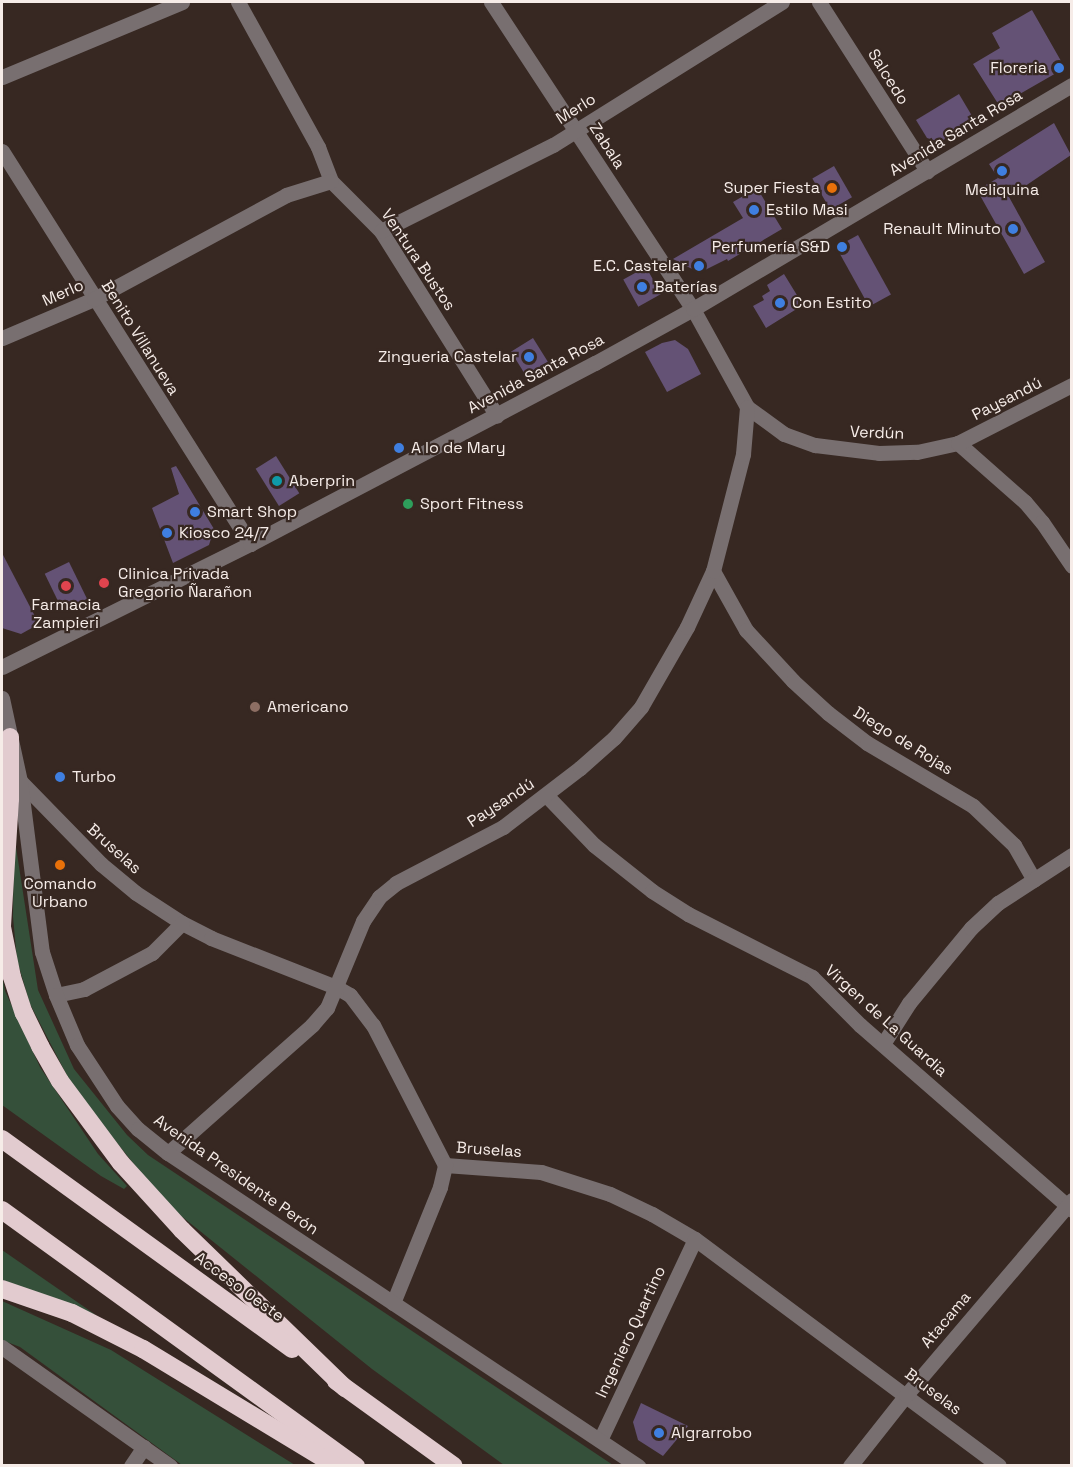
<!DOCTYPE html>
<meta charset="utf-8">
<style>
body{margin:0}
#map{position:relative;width:1073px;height:1467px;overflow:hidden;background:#372822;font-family:"Space Grotesk",sans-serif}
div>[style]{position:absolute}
.green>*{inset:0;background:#35503a}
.building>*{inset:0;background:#645275;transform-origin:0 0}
.minor>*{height:15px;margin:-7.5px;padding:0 7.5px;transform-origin:7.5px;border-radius:7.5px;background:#786f70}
.tertiary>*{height:15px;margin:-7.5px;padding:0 7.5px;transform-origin:7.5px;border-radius:7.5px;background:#786f70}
.motorway>*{height:18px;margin:-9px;padding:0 9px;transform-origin:9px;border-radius:9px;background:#e2cbcf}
.dots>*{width:16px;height:16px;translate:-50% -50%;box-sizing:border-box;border:3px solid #372822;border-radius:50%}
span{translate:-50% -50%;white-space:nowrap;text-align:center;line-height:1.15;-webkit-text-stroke:4.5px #372822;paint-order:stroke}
.poi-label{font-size:16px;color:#f6ece8}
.right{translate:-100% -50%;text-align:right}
.left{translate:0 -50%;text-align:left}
.street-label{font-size:16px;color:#f6ece8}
.frame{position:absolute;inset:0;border:3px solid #f6ece8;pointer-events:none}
</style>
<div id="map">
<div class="green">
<i style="clip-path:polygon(14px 834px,38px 990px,74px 1069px,127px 1135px,148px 1155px,613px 1465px,504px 1465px,372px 1369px,165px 1203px,74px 1089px,30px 1004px,17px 960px,13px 917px)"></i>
<i style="clip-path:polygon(2px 975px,5px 991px,40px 1067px,98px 1154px,127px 1186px,124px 1189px,101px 1176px,2px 1105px)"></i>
<i style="clip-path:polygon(2px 1250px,96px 1315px,2px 1280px)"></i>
<i style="clip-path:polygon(2px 1301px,111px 1350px,295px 1465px,182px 1465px,20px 1347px,2px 1340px)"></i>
</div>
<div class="building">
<i style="clip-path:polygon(1032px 10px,1065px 68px,1018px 95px,1015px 105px,1002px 110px,973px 64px,1000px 48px,992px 33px)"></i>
<i style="clip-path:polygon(959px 94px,975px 121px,940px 142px,927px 138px,916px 120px)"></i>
<i style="clip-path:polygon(1054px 123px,1071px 155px,1009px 197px,1045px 262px,1024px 274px,977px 190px,998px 178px,989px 164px)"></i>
<i style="left:834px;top:166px;width:36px;height:25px;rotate:60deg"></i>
<i style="clip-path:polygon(757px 188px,782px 229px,728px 261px,727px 259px,705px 270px,692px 269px,673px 259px,743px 218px,733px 202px)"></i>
<i style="left:858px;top:235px;width:68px;height:25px;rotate:61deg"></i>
<i style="left:646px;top:267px;width:31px;height:26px;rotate:61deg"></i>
<i style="clip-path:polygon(784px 274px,803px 305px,766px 328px,753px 306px,764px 300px,762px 296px,770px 291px,767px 285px)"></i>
<i style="left:533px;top:338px;width:28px;height:26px;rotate:58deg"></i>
<i style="clip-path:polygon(675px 340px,688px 349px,701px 374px,667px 392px,645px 352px,662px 343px)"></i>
<i style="left:276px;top:456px;width:44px;height:24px;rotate:58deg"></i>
<i style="clip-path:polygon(176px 466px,214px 529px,209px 545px,173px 563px,152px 508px,179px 494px,171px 468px)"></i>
<i style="clip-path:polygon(2px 553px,39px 624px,21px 634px,2px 628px)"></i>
<i style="left:69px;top:562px;width:41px;height:27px;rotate:64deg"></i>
<i style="clip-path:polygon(641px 1403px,688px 1426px,663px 1456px,638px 1440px,633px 1422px)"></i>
</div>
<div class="minor">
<i style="left:238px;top:2px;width:166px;rotate:61.1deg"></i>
<i style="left:318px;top:147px;width:36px;rotate:69deg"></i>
<i style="left:331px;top:181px;width:71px;rotate:45deg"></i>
<i style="left:381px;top:231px;width:218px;rotate:57.9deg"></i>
<i style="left:491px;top:2px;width:367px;rotate:56.7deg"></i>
<i style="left:693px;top:309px;width:112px;rotate:61.1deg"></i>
<i style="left:747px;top:407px;width:46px;rotate:36.1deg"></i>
<i style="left:784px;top:434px;width:33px;rotate:20deg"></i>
<i style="left:815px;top:445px;width:64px;rotate:7.1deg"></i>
<i style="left:879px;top:453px;width:38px;rotate:-2deg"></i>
<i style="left:917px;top:452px;width:42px;rotate:-12.4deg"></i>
<i style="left:958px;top:443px;width:89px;rotate:41.4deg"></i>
<i style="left:1025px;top:502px;width:26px;rotate:50deg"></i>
<i style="left:1042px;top:522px;width:53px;rotate:55.7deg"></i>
<i style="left:819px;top:2px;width:201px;rotate:57.4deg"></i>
<i style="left:2px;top:77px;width:195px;rotate:-22.6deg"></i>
<i style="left:2px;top:151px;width:465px;rotate:57.7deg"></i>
<i style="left:381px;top:231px;width:192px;rotate:-26.6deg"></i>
<i style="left:553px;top:145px;width:270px;rotate:-32deg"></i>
<i style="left:2px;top:338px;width:100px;rotate:-23deg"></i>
<i style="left:94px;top:299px;width:218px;rotate:-28.4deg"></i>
<i style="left:286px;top:195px;width:47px;rotate:-17.3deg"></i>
<i style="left:958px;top:443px;width:128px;rotate:-27deg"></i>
<i style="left:713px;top:571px;width:68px;rotate:60.8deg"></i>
<i style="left:746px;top:630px;width:69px;rotate:47.3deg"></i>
<i style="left:793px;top:681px;width:47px;rotate:42.4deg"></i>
<i style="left:828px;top:713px;width:49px;rotate:37.6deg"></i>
<i style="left:867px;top:743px;width:123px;rotate:30.7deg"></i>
<i style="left:973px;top:806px;width:57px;rotate:43.6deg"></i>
<i style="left:1014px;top:845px;width:40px;rotate:60.3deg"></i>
<i style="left:20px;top:781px;width:116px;rotate:45.7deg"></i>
<i style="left:101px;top:864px;width:45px;rotate:39.6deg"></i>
<i style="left:136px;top:893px;width:55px;rotate:33.1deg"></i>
<i style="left:182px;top:923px;width:33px;rotate:27deg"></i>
<i style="left:211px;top:938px;width:134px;rotate:21.4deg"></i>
<i style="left:336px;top:987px;width:16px;rotate:30deg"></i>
<i style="left:350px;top:995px;width:38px;rotate:53deg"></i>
<i style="left:373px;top:1025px;width:157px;rotate:62.8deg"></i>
<i style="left:546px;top:795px;width:69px;rotate:46.2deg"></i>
<i style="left:594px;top:845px;width:74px;rotate:38.4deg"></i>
<i style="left:652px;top:891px;width:43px;rotate:32.6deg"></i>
<i style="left:688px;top:914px;width:139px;rotate:26.9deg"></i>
<i style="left:812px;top:977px;width:68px;rotate:45deg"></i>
<i style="left:860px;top:1025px;width:281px;rotate:41.1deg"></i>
<i style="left:56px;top:995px;width:29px;rotate:-12deg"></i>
<i style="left:84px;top:989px;width:77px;rotate:-27.9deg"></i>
<i style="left:152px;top:953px;width:42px;rotate:-45deg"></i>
<i style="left:883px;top:1044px;width:49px;rotate:-57.6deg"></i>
<i style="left:909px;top:1003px;width:97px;rotate:-50.4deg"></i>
<i style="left:971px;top:928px;width:37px;rotate:-43deg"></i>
<i style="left:998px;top:903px;width:88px;rotate:-33deg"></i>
<i style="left:168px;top:1153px;width:193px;rotate:-41.6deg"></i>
<i style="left:312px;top:1025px;width:23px;rotate:-49deg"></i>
<i style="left:327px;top:1008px;width:94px;rotate:-67.5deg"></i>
<i style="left:363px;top:921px;width:29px;rotate:-56deg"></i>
<i style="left:379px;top:897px;width:22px;rotate:-39deg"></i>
<i style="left:396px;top:883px;width:121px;rotate:-27.6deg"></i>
<i style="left:503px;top:827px;width:97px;rotate:-37.5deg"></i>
<i style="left:580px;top:768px;width:45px;rotate:-41.4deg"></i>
<i style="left:614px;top:738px;width:41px;rotate:-48.9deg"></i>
<i style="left:641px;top:707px;width:92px;rotate:-60.1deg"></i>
<i style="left:687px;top:627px;width:62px;rotate:-65.1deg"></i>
<i style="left:713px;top:571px;width:121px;rotate:-75.6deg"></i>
<i style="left:743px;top:454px;width:47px;rotate:-85.1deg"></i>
<i style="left:445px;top:1165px;width:96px;rotate:4.2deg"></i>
<i style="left:541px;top:1172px;width:72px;rotate:17.7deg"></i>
<i style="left:610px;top:1194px;width:47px;rotate:25.5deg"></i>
<i style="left:652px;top:1214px;width:50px;rotate:30.2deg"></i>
<i style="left:695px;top:1239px;width:379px;rotate:36.7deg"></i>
<i style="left:393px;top:1303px;width:125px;rotate:-67.9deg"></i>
<i style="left:440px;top:1187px;width:23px;rotate:-77deg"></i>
<i style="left:600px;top:1440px;width:222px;rotate:-64.7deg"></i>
<i style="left:131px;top:1466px;width:23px;rotate:-56deg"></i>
<i style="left:850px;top:1466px;width:90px;rotate:-51.7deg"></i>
<i style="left:906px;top:1395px;width:256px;rotate:-49.6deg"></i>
</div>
<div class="tertiary">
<i style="left:2px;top:667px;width:277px;rotate:-26.4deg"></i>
<i style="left:250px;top:544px;width:390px;rotate:-27.7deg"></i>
<i style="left:595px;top:363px;width:112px;rotate:-28.9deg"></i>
<i style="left:693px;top:309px;width:440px;rotate:-30.6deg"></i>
<i style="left:2px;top:698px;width:85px;rotate:77.8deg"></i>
<i style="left:20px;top:781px;width:172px;rotate:82.7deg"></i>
<i style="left:42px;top:952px;width:45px;rotate:72deg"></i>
<i style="left:56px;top:995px;width:54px;rotate:67.2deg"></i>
<i style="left:77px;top:1045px;width:73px;rotate:56.7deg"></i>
<i style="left:117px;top:1106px;width:31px;rotate:48deg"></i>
<i style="left:138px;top:1129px;width:38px;rotate:39deg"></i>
<i style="left:168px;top:1153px;width:565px;rotate:33.66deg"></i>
<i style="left:2px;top:1347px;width:206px;rotate:35.3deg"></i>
</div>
<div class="motorway">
<i style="left:10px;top:737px;width:62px;rotate:90deg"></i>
<i style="left:10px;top:799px;width:128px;rotate:93.6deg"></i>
<i style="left:2px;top:927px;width:51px;rotate:78.7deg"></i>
<i style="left:12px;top:977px;width:38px;rotate:72deg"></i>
<i style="left:24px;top:1013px;width:37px;rotate:64deg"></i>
<i style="left:40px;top:1046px;width:40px;rotate:60.3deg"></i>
<i style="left:60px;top:1081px;width:102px;rotate:53.4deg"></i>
<i style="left:121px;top:1163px;width:91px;rotate:47.7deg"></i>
<i style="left:182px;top:1230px;width:227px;rotate:44.1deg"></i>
<i style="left:2px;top:1139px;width:358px;rotate:35.9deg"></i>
<i style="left:2px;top:1210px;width:437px;rotate:35.9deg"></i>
<i style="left:2px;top:1289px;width:74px;rotate:18.9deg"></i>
<i style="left:72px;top:1313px;width:80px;rotate:26.9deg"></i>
<i style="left:143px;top:1349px;width:226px;rotate:31.2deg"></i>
<i style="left:336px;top:1381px;width:145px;rotate:35.8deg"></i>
</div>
<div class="dots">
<i style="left:1059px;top:68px;background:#3f7fe0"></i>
<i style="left:1002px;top:171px;background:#3f7fe0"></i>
<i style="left:832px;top:188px;background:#e8710a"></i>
<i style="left:754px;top:210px;background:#3f7fe0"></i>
<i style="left:1013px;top:229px;background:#3f7fe0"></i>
<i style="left:842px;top:247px;background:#3f7fe0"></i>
<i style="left:699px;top:266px;background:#3f7fe0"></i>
<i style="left:642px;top:287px;background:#3f7fe0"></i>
<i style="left:780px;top:303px;background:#3f7fe0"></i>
<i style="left:529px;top:357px;background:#3f7fe0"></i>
<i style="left:399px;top:448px;background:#3f7fe0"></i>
<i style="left:277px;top:481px;background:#0f9aa8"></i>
<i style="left:408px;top:504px;background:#2e9e5b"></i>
<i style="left:195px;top:512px;background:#3f7fe0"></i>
<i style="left:167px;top:533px;background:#3f7fe0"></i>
<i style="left:104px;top:583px;background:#e0444e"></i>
<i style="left:66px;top:586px;background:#e0444e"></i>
<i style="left:255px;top:707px;background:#8d6e63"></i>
<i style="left:60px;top:777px;background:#3f7fe0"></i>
<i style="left:60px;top:865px;background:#e8710a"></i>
<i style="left:659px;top:1433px;background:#3f7fe0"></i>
</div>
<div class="poi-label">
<span class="right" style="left:1047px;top:68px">Floreria</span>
<span class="right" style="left:820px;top:188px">Super Fiesta</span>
<span style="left:1002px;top:190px">Meliquina</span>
<span class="left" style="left:766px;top:210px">Estilo Masi</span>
<span class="right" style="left:1001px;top:229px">Renault Minuto</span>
<span class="right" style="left:830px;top:247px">Perfumería S&amp;D</span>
<span class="right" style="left:687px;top:266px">E.C. Castelar</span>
<span class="left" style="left:654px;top:287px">Baterías</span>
<span class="left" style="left:792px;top:303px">Con Estito</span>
<span class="right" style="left:517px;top:357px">Zingueria Castelar</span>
<span class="left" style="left:411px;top:448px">A lo de Mary</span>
<span class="left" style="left:289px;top:481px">Aberprin</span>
<span class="left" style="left:420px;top:504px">Sport Fitness</span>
<span class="left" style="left:207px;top:512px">Smart Shop</span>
<span class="left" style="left:179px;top:533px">Kiosco 24/7</span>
<span class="left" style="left:118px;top:583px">Clinica Privada<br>Gregorio Ñarañon</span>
<span style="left:66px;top:614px">Farmacia<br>Zampieri</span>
<span class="left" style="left:267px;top:707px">Americano</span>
<span class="left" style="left:72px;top:777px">Turbo</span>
<span style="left:60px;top:893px">Comando<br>Urbano</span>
<span class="left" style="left:671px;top:1433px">Algrarrobo</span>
</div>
<div class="street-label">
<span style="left:888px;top:77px;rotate:58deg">Salcedo</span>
<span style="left:576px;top:109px;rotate:-32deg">Merlo</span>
<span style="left:956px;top:133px;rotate:-31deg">Avenida Santa Rosa</span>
<span style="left:607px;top:146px;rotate:57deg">Zabala</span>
<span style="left:418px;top:260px;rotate:56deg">Ventura Bustos</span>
<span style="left:63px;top:293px;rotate:-24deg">Merlo</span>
<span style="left:140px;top:338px;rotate:58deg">Benito Villanueva</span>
<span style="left:536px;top:374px;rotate:-28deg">Avenida Santa Rosa</span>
<span style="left:1007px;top:399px;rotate:-27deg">Paysandú</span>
<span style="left:877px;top:433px;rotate:2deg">Verdún</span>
<span style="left:903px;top:741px;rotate:32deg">Diego de Rojas</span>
<span style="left:501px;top:803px;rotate:-33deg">Paysandú</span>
<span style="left:114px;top:849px;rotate:42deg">Bruselas</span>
<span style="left:886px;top:1021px;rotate:42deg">Virgen de La Guardia</span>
<span style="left:489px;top:1150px;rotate:4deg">Bruselas</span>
<span style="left:236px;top:1175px;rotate:35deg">Avenida Presidente Perón</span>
<span style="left:239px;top:1287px;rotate:36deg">Acceso Oeste</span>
<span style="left:946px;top:1320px;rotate:-50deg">Atacama</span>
<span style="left:631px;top:1332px;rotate:-65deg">Ingeniero Quartino</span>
<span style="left:933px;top:1392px;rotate:37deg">Bruselas</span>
</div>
<div class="frame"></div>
</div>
